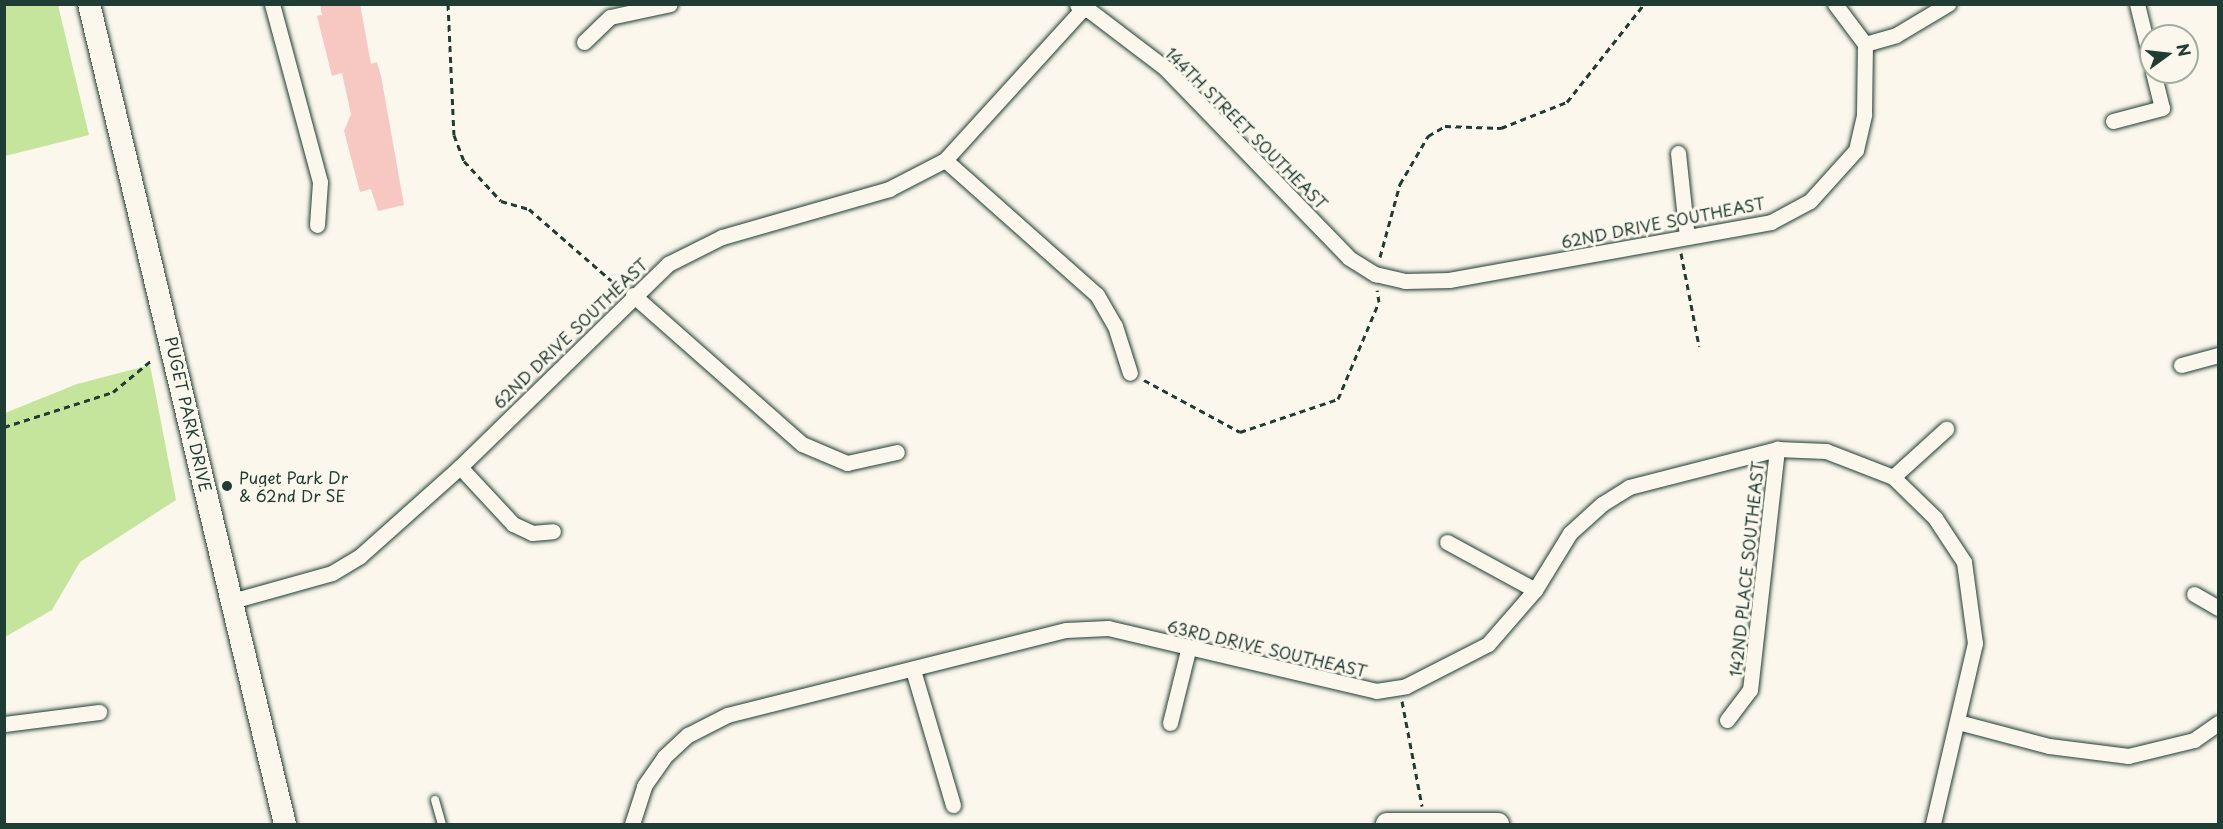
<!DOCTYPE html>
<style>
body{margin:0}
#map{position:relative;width:2223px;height:829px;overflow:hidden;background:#fbf7ec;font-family:"Playpen Sans",sans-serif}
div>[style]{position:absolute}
.green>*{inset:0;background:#c5e59d}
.building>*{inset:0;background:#f7c7c2}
.path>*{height:3px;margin-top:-1.5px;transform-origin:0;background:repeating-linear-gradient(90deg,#1f3d34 0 6px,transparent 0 10.5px)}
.roads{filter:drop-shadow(0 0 2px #1f3d34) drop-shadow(0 0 2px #1f3d34)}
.lane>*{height:8px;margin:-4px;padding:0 4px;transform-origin:4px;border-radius:4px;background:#fbf7ec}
.street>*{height:15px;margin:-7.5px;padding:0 7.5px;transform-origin:7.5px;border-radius:7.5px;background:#fbf7ec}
.secondary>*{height:22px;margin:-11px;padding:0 11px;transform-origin:11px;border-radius:11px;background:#fbf7ec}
.dots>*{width:16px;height:16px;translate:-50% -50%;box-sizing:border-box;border:3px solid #fbf7ec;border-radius:50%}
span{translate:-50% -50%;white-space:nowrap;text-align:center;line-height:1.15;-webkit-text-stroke:6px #fbf7ec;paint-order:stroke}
.street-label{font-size:16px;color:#1f3d34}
.poi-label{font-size:16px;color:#1f3d34}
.left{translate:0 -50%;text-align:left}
.frame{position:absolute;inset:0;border:6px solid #1f3d34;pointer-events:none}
.north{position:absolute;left:2139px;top:24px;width:60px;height:60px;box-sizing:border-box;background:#fbf7ec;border:2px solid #a3ada2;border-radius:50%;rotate:75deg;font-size:16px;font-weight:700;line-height:24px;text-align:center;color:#1f3d34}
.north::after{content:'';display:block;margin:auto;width:21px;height:27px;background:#1f3d34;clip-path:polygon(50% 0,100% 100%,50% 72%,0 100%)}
</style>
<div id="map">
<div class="green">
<i style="clip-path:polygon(5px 4px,58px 5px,89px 135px,5px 156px)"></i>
<i style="clip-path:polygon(150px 365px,176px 500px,80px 562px,52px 610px,5px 637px,5px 413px,77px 384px)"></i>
</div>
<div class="building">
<i style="clip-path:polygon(320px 4px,360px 4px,371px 64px,377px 62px,381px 76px,404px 205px,378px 211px,371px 189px,360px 192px,344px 131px,351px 114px,345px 87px,342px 73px,332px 76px,317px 16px,322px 15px)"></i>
</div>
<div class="path">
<i style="left:448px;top:4px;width:131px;rotate:87.4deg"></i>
<i style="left:454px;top:135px;width:28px;rotate:69deg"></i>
<i style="left:464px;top:161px;width:54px;rotate:47.2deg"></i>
<i style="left:501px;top:201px;width:29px;rotate:16deg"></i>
<i style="left:529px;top:209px;width:121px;rotate:41deg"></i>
<i style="left:1681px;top:253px;width:95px;rotate:79deg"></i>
<i style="left:1380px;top:257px;width:76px;rotate:-74.7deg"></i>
<i style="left:1400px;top:184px;width:56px;rotate:-59.7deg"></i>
<i style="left:1428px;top:136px;width:20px;rotate:-30deg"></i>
<i style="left:1445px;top:126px;width:56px;rotate:2deg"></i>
<i style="left:1501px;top:128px;width:71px;rotate:-21.5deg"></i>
<i style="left:1567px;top:102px;width:125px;rotate:-51.8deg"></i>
<i style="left:1144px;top:380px;width:109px;rotate:28.4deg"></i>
<i style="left:1240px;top:432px;width:103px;rotate:-18.6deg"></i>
<i style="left:1338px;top:399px;width:105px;rotate:-67.1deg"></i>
<i style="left:1379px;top:302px;width:12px;rotate:-99deg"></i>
<i style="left:4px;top:427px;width:114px;rotate:-17.8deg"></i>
<i style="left:113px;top:392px;width:52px;rotate:-39.5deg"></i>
<i style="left:1402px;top:701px;width:107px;rotate:79.2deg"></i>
</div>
<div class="roads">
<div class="lane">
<i style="left:435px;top:800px;width:25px;rotate:74deg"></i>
</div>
<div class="street">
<i style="left:272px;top:4px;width:184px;rotate:74.9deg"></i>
<i style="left:320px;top:182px;width:43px;rotate:94deg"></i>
<i style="left:1835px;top:4px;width:50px;rotate:53.1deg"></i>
<i style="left:2137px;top:4px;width:59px;rotate:76.2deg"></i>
<i style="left:1085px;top:7px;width:101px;rotate:37.3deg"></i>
<i style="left:1165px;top:68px;width:264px;rotate:45.9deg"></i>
<i style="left:1349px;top:258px;width:31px;rotate:32deg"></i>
<i style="left:1375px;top:274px;width:31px;rotate:13deg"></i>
<i style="left:1405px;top:281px;width:44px;rotate:-1.3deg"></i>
<i style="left:1449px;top:280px;width:327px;rotate:-10.2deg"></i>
<i style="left:1771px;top:222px;width:44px;rotate:-28.3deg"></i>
<i style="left:1810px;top:201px;width:69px;rotate:-48deg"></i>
<i style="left:1856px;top:150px;width:37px;rotate:-77deg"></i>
<i style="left:1864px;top:114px;width:70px;rotate:-89.2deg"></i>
<i style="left:584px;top:42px;width:36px;rotate:-44deg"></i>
<i style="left:610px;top:17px;width:61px;rotate:-12.2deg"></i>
<i style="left:1865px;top:44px;width:32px;rotate:-16deg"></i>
<i style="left:1896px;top:35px;width:61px;rotate:-30.8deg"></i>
<i style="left:2113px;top:121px;width:51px;rotate:-14.9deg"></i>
<i style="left:2162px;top:108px;width:37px;rotate:-104deg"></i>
<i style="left:1678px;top:153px;width:84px;rotate:83.9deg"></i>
<i style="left:945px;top:160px;width:203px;rotate:41.6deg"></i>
<i style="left:1097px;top:295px;width:36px;rotate:60deg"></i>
<i style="left:1115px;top:326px;width:49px;rotate:72.3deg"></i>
<i style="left:633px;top:295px;width:225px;rotate:41.4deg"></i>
<i style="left:802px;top:444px;width:49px;rotate:22.9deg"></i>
<i style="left:847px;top:463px;width:51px;rotate:-12.4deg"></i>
<i style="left:2181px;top:365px;width:38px;rotate:-15deg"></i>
<i style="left:460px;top:467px;width:78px;rotate:47.1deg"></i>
<i style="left:513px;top:524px;width:21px;rotate:25deg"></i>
<i style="left:532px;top:533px;width:21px;rotate:-5deg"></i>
<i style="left:1893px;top:477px;width:72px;rotate:-42.2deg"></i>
<i style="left:1447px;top:542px;width:100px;rotate:28.6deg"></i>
<i style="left:2194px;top:594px;width:28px;rotate:30deg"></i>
<i style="left:232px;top:601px;width:104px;rotate:-15.6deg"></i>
<i style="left:332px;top:573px;width:33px;rotate:-31deg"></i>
<i style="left:360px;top:556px;width:134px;rotate:-41.7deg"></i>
<i style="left:460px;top:467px;width:291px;rotate:-44.3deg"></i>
<i style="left:668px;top:264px;width:60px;rotate:-26.6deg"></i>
<i style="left:722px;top:237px;width:174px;rotate:-16deg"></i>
<i style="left:889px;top:189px;width:63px;rotate:-27.4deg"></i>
<i style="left:945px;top:160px;width:211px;rotate:-47.7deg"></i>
<i style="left:913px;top:670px;width:141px;rotate:73.5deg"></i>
<i style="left:1727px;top:720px;width:38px;rotate:-53deg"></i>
<i style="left:1750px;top:690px;width:243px;rotate:-83.6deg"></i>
<i style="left:1958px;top:722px;width:94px;rotate:14.8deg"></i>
<i style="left:2049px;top:746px;width:80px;rotate:7.2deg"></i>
<i style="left:2128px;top:756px;width:68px;rotate:-13.6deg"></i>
<i style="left:2194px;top:740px;width:29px;rotate:-35deg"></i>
<i style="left:1170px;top:723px;width:75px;rotate:-76.1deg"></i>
<i style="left:4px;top:724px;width:96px;rotate:-7.2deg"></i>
<i style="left:632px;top:824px;width:40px;rotate:-72deg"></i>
<i style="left:644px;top:786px;width:35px;rotate:-55deg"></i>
<i style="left:664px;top:757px;width:33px;rotate:-43deg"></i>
<i style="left:688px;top:735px;width:44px;rotate:-27.1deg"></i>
<i style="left:727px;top:715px;width:349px;rotate:-14.1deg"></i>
<i style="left:1066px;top:630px;width:42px;rotate:-2.7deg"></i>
<i style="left:1108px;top:628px;width:275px;rotate:13.2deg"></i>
<i style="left:1376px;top:691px;width:30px;rotate:-9deg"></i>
<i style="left:1406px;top:686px;width:92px;rotate:-27.1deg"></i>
<i style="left:1488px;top:644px;width:72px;rotate:-49deg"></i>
<i style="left:1535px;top:590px;width:67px;rotate:-58.4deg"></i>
<i style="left:1570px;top:533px;width:43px;rotate:-42.2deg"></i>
<i style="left:1602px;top:504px;width:32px;rotate:-32deg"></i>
<i style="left:1629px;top:487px;width:153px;rotate:-14.4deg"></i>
<i style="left:1777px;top:449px;width:49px;rotate:2.3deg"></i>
<i style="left:1826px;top:451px;width:72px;rotate:21.2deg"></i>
<i style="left:1893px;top:477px;width:59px;rotate:44.3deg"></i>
<i style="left:1935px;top:518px;width:53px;rotate:56.6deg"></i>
<i style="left:1964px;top:562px;width:82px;rotate:82.3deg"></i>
<i style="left:1975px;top:643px;width:186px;rotate:103.1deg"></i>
</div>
<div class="secondary">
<i style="left:89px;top:4px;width:843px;rotate:76.56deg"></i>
<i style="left:1081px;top:4px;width:5px;rotate:37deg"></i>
<i style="left:1387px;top:824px;width:111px"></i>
</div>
</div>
<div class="dots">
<i style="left:227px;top:486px;background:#1f3d34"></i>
</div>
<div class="street-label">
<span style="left:1247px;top:128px;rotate:45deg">144TH STREET SOUTHEAST</span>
<span style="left:1663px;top:222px;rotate:-11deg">62ND DRIVE SOUTHEAST</span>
<span style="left:570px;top:333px;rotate:-44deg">62ND DRIVE SOUTHEAST</span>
<span style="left:189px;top:414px;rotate:77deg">PUGET PARK DRIVE</span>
<span style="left:1746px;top:569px;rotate:-84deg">142ND PLACE SOUTHEAST</span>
<span style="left:1267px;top:648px;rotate:13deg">63RD DRIVE SOUTHEAST</span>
</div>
<div class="poi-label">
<span class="left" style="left:239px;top:486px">Puget Park Dr<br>&amp; 62nd Dr SE</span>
</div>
<div class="frame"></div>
<div class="north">N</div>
</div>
